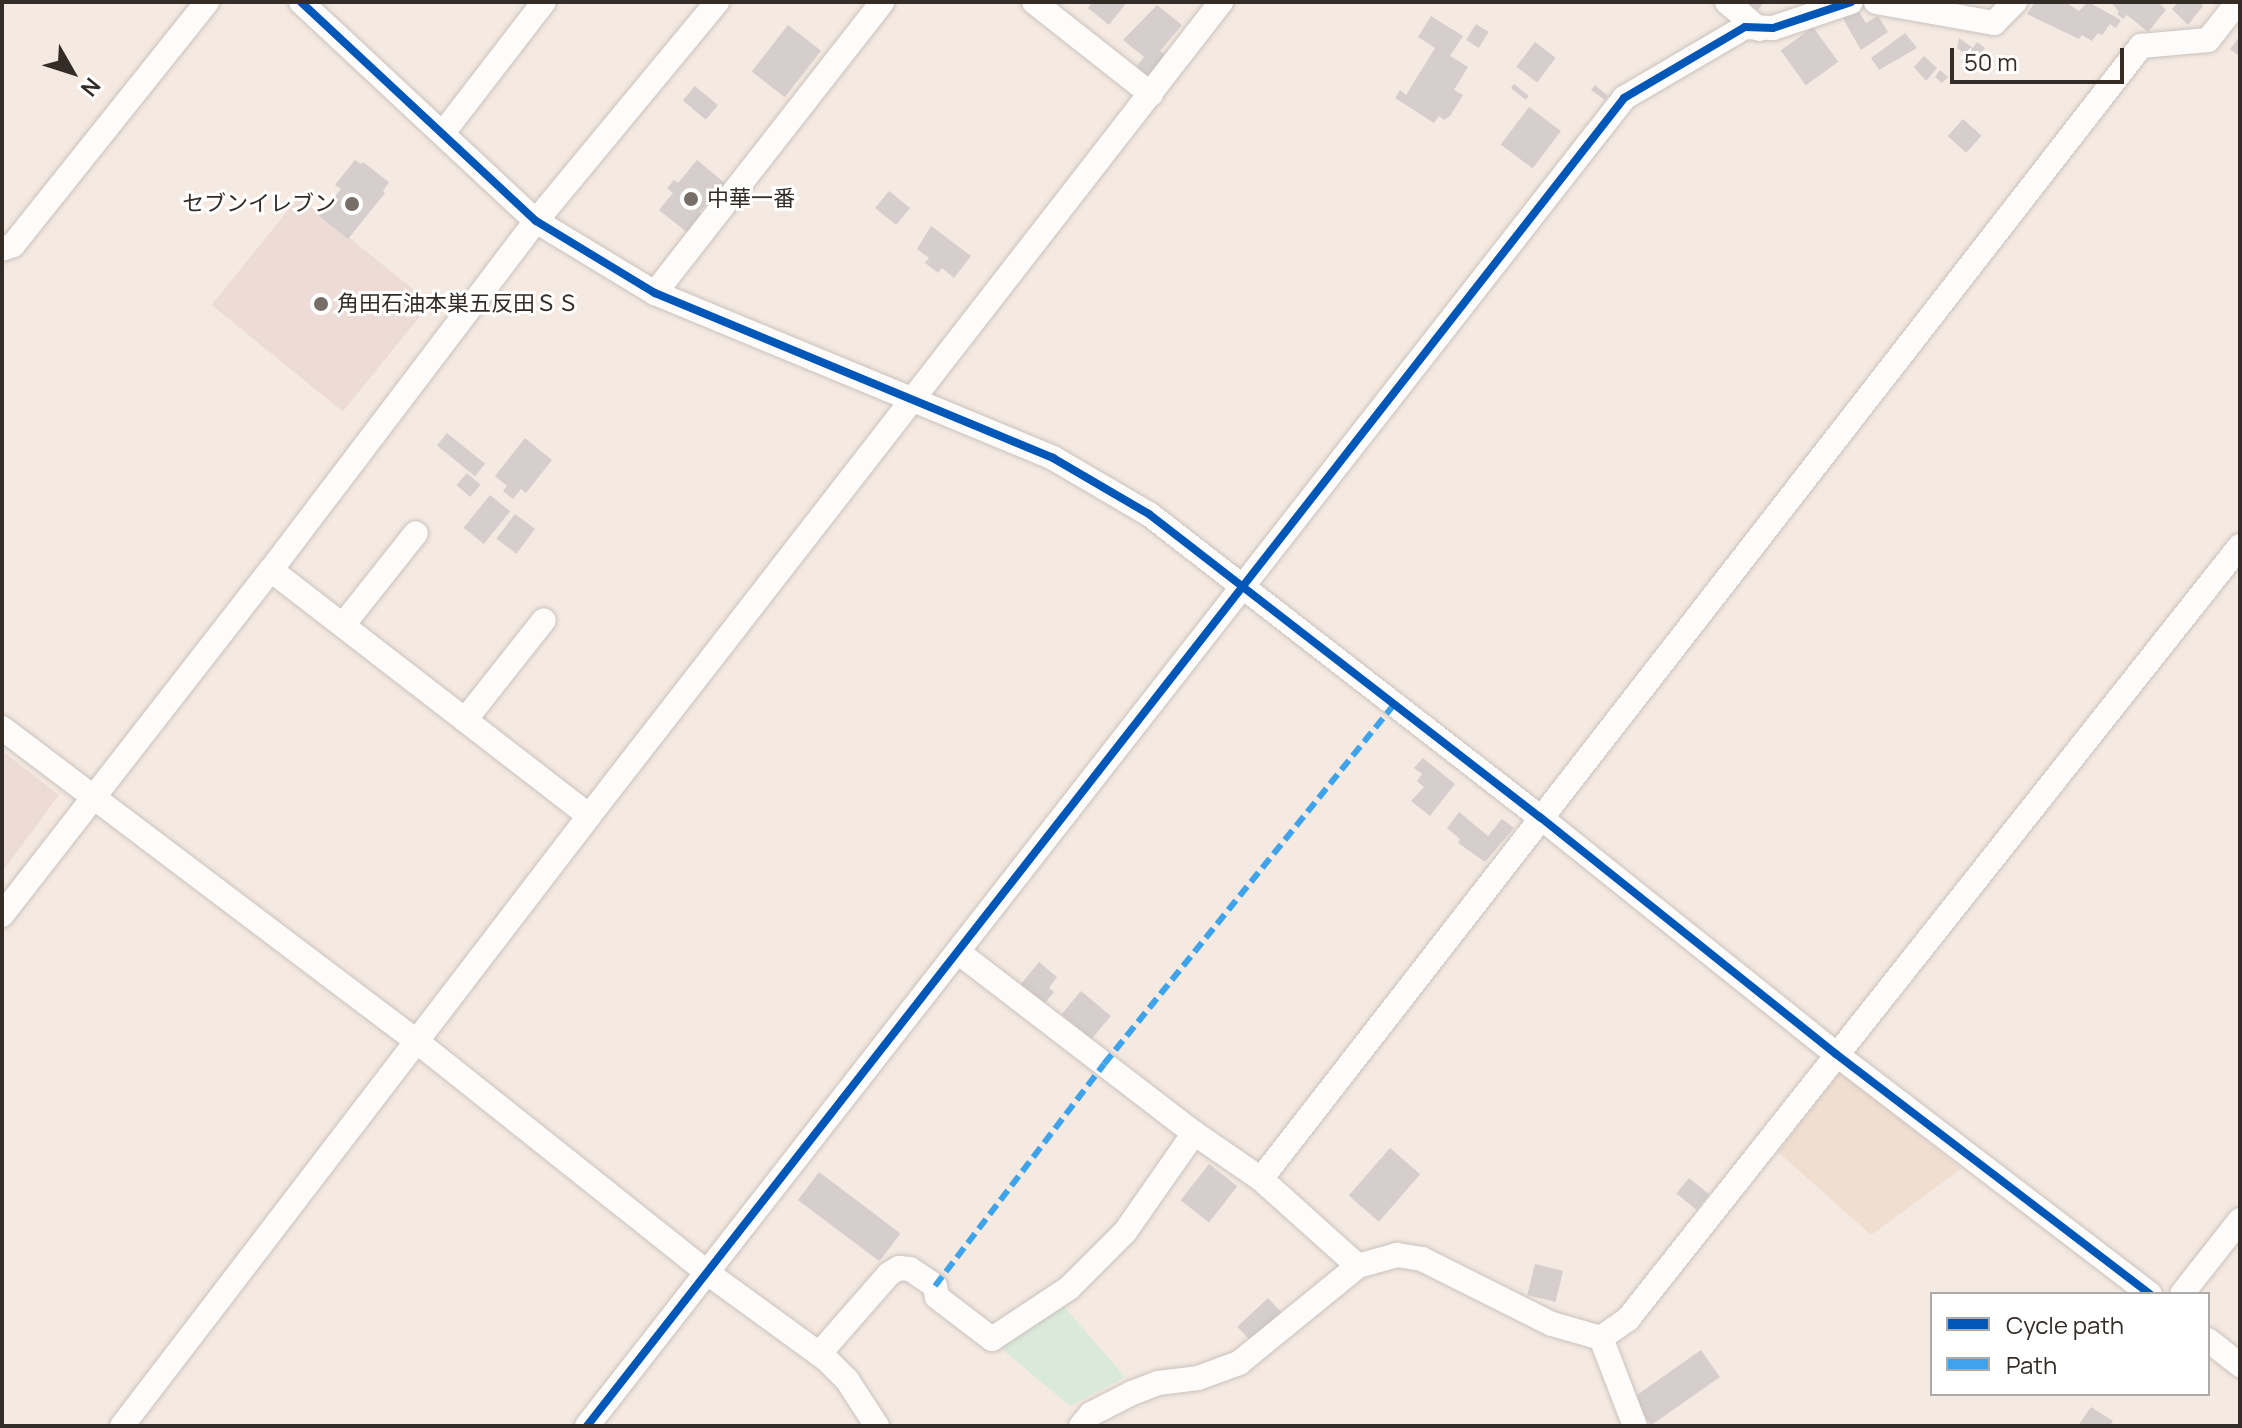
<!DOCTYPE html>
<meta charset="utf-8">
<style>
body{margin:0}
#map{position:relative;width:2242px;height:1428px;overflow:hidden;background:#f4eae2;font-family:Manrope,"Noto Sans JP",sans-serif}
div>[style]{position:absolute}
.commercial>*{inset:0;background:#eddbd5;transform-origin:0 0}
.built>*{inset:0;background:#f0ded1}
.green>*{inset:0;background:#d9eadb}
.building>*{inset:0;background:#d5cecd;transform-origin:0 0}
.roads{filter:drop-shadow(0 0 2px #cac2bc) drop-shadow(0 0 2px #cac2bc)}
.minor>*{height:24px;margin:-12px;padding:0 12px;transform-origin:12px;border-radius:12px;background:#fdfcfb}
.quiet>*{height:6px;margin-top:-3px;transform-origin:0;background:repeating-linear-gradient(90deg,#3ea3eb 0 12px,transparent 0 18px)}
.cycleway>*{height:8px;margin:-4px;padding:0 4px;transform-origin:4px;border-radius:4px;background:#0057b8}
.dots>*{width:22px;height:22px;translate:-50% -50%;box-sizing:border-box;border:4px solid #fff;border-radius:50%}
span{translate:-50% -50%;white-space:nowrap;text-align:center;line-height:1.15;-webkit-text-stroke:6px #fff;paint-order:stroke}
.poi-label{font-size:22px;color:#332c27}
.left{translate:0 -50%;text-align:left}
.right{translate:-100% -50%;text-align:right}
.frame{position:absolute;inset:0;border:4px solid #332c27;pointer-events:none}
.legend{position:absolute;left:1930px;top:1292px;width:280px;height:104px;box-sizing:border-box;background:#fff;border:2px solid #adaba9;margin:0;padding:10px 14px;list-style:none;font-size:24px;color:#332c27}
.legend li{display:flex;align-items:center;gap:16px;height:40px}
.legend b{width:40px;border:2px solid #adaba9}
.north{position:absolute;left:32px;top:32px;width:80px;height:80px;-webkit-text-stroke:6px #fff;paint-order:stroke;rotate:129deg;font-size:22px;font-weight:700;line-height:32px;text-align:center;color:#332c27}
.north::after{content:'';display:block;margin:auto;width:28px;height:36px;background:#332c27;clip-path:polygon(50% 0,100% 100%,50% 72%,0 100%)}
.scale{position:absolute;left:1950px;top:48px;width:174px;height:36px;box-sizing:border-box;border:4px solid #332c27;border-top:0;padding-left:10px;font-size:24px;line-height:28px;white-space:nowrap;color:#332c27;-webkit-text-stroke:6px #fff;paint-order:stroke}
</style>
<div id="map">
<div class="commercial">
<i style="left:299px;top:197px;width:169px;height:139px;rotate:39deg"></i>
<i style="clip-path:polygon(2px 751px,59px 795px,2px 872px)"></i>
</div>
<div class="built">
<i style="clip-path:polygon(1842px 1070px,1961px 1169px,1871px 1235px,1778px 1152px)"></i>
</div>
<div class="green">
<i style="clip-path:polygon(1053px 1294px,1125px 1377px,1070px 1406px,996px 1344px)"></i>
</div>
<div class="building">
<i style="clip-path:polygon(1093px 2px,1127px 2px,1109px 25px,1088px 8px)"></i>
<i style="clip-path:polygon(1747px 2px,1764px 2px,1758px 10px)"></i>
<i style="clip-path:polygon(2035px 2px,2065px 2px,2079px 11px,2088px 2px,2121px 20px,2116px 28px,2110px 24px,2102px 35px,2098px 33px,2092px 41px,2082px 35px,2079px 39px,2027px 14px)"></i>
<i style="clip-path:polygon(2111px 2px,2158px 2px,2166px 10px,2148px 32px,2127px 15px,2123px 19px,2117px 14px,2119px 12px)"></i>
<i style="clip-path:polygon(2178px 2px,2199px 2px,2203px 6px,2188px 25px,2172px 9px)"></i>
<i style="clip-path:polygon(1157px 5px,1182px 25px,1160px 51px,1166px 55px,1148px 77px,1136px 67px,1144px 57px,1123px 40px)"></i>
<i style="clip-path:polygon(1858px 10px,1866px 23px,1878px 16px,1888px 32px,1861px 50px,1842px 17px)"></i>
<i style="clip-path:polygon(1431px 16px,1463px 36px,1450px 56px,1468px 67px,1454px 90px,1463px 95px,1450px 116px,1444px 120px,1439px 116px,1434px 123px,1395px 98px,1400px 90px,1406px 95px,1435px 48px,1418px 37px)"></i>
<i style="left:1476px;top:24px;width:15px;height:19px;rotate:32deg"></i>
<i style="left:788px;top:25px;width:42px;height:59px;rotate:38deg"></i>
<i style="left:1813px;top:27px;width:43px;height:40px;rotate:54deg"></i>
<i style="clip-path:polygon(1905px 33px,1917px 48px,1879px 70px,1871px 58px)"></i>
<i style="clip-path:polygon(2240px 36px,2240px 57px,2230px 49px)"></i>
<i style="clip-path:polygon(1959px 38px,1973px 48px,1977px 42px,1985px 48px,1975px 61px,1957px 48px)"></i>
<i style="left:1535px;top:42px;width:26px;height:31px;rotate:37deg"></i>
<i style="clip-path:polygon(1924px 56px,1937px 68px,1926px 81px,1914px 67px)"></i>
<i style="clip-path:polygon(1940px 70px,1948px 77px,1942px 83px,1935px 77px)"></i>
<i style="left:1514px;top:84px;width:19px;height:5px;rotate:39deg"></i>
<i style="clip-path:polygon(1595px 85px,1608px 96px,1605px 100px,1591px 90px)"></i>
<i style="left:695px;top:86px;width:30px;height:19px;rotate:40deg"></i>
<i style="left:1529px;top:107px;width:40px;height:47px;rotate:37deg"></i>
<i style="left:1963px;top:119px;width:25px;height:23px;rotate:42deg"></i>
<i style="clip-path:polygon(355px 160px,361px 164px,363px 162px,389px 182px,383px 191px,385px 193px,348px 239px,319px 216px,341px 189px,335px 185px)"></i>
<i style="clip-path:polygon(697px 160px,726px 184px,699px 212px,703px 216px,689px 234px,659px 210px,673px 193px,667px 188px,674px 180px,678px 183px)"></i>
<i style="left:889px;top:191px;width:27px;height:22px;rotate:39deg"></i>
<i style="clip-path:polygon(931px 226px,971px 256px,954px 278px,942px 268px,938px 273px,925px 263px,929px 258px,917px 249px)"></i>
<i style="left:447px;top:433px;width:49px;height:16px;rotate:39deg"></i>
<i style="clip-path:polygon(525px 438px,552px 460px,526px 493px,521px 489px,513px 499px,503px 491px,507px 486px,495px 476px)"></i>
<i style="left:467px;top:473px;width:18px;height:16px;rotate:41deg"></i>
<i style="left:490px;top:495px;width:26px;height:42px;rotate:39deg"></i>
<i style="left:515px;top:514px;width:25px;height:31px;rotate:37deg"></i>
<i style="clip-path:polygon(1423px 758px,1455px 784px,1430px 816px,1411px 801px,1424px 787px,1417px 781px,1422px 774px,1414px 768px)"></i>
<i style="clip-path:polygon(1459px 812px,1488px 836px,1502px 819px,1514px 828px,1485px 862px,1458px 843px,1460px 839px,1447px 828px)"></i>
<i style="clip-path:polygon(1039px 962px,1057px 977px,1049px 988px,1054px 992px,1045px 1003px,1021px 984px)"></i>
<i style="left:1081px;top:991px;width:39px;height:30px;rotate:40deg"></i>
<i style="left:1390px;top:1148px;width:40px;height:63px;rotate:41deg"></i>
<i style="left:1209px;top:1164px;width:36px;height:46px;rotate:38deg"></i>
<i style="left:819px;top:1172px;width:102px;height:35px;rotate:37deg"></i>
<i style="left:1689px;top:1178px;width:26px;height:20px;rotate:39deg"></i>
<i style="left:1535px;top:1264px;width:29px;height:32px;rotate:14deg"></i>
<i style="left:1268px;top:1298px;width:22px;height:42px;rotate:47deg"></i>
<i style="left:1701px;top:1350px;width:33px;height:84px;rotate:55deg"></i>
<i style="clip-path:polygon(2091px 1407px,2113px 1421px,2110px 1426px,2078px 1426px)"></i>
</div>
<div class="roads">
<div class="minor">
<i style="left:301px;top:2px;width:321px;rotate:43deg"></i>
<i style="left:536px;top:221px;width:139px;rotate:31.2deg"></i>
<i style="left:655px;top:293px;width:431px;rotate:22.5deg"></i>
<i style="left:1053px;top:458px;width:111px;rotate:30.3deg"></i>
<i style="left:1149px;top:514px;width:495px;rotate:37.8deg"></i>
<i style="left:1540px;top:817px;width:379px;rotate:38.7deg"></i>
<i style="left:1836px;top:1054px;width:395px;rotate:37.4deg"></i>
<i style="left:1034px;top:2px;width:149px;rotate:38.2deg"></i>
<i style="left:1727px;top:2px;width:42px;rotate:40.2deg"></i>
<i style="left:1876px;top:2px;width:120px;rotate:10.1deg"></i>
<i style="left:1994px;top:23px;width:30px;rotate:-45deg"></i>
<i style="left:443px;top:133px;width:165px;rotate:-52.4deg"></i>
<i style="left:2px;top:249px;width:12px;rotate:-20deg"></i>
<i style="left:13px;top:245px;width:311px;rotate:-51.4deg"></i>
<i style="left:655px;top:293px;width:369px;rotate:-52deg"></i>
<i style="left:271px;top:570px;width:402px;rotate:37.7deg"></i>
<i style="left:343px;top:625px;width:117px;rotate:-51.6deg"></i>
<i style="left:465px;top:720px;width:127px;rotate:-51.7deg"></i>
<i style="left:2px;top:728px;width:518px;rotate:37.07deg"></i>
<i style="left:415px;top:1040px;width:376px;rotate:38.5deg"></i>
<i style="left:709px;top:1274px;width:145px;rotate:36deg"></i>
<i style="left:826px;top:1359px;width:30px;rotate:45deg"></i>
<i style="left:847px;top:1380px;width:55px;rotate:56.9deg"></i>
<i style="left:2px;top:915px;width:437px;rotate:-52.1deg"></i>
<i style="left:271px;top:570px;width:438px;rotate:-52.8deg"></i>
<i style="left:536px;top:221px;width:284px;rotate:-50.4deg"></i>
<i style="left:958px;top:952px;width:297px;rotate:37.5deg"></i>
<i style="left:1194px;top:1133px;width:81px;rotate:34.5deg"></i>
<i style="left:1261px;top:1179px;width:130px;rotate:41.9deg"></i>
<i style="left:1261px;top:1179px;width:1435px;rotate:-52.16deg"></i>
<i style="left:2141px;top:46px;width:67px;rotate:-5.1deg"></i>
<i style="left:2208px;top:40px;width:48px;rotate:-51.7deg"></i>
<i style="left:2182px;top:1294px;width:94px;rotate:-51.9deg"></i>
<i style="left:1601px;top:1338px;width:33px;rotate:-35deg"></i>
<i style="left:1628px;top:1319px;width:986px;rotate:-51.63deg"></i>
<i style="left:1601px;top:1338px;width:94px;rotate:68.9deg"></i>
<i style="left:2208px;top:1340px;width:41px;rotate:38deg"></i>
<i style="left:819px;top:1354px;width:106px;rotate:-48.8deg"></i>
<i style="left:889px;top:1274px;width:12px;rotate:-31deg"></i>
<i style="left:899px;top:1268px;width:11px;rotate:5deg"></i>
<i style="left:910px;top:1269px;width:30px;rotate:34deg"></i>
<i style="left:935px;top:1286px;width:11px;rotate:80deg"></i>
<i style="left:937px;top:1297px;width:69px;rotate:37.4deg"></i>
<i style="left:992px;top:1339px;width:92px;rotate:-33.5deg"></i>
<i style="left:1069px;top:1288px;width:79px;rotate:-45deg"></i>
<i style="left:1125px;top:1232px;width:121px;rotate:-55.1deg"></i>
<i style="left:122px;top:1426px;width:768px;rotate:-52.56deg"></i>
<i style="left:589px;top:816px;width:1031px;rotate:-52.17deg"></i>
<i style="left:587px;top:1426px;width:1685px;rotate:-52.01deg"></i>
<i style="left:1624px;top:98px;width:140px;rotate:-30.4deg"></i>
<i style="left:1745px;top:27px;width:28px;rotate:2deg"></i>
<i style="left:1773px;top:28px;width:82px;rotate:-18.4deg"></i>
<i style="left:1081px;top:1426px;width:16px;rotate:-50deg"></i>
<i style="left:1091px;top:1414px;width:46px;rotate:-27.1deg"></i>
<i style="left:1132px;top:1393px;width:28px;rotate:-21deg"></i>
<i style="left:1158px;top:1383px;width:40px;rotate:-7.1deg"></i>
<i style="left:1198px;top:1378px;width:44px;rotate:-20.1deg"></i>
<i style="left:1239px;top:1363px;width:154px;rotate:-39.2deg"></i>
<i style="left:1358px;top:1266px;width:41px;rotate:-15.8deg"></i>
<i style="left:1397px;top:1255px;width:25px;rotate:9deg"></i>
<i style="left:1422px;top:1259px;width:145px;rotate:26.6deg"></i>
<i style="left:1552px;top:1324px;width:51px;rotate:15.9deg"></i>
</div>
</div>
<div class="quiet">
<i style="left:935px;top:1286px;width:279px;rotate:-52.7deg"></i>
<i style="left:1104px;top:1064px;width:464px;rotate:-51.1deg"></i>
</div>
<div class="cycleway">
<i style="left:301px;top:2px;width:321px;rotate:43deg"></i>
<i style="left:536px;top:221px;width:139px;rotate:31.2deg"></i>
<i style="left:655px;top:293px;width:431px;rotate:22.5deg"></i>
<i style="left:1053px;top:458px;width:111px;rotate:30.3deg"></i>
<i style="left:1149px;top:514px;width:495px;rotate:37.8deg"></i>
<i style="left:1540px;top:817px;width:379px;rotate:38.7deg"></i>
<i style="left:1836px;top:1054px;width:395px;rotate:37.4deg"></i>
<i style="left:587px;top:1426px;width:1685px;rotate:-52.01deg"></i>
<i style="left:1624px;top:98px;width:140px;rotate:-30.4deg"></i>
<i style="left:1745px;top:27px;width:28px;rotate:2deg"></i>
<i style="left:1773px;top:28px;width:82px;rotate:-18.4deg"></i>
</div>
<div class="dots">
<i style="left:691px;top:199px;background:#776e68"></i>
<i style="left:352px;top:204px;background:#776e68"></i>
<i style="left:321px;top:304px;background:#776e68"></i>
</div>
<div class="poi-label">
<span class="left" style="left:707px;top:199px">中華一番</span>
<span class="right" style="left:336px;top:204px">セブンイレブン</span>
<span class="left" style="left:337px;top:304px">角田石油本巣五反田ＳＳ</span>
</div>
<div class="frame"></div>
<ul class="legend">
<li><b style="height:10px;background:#0057b8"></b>Cycle path</li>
<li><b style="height:10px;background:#3ea3eb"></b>Path</li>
</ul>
<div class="north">N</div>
<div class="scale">50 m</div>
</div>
